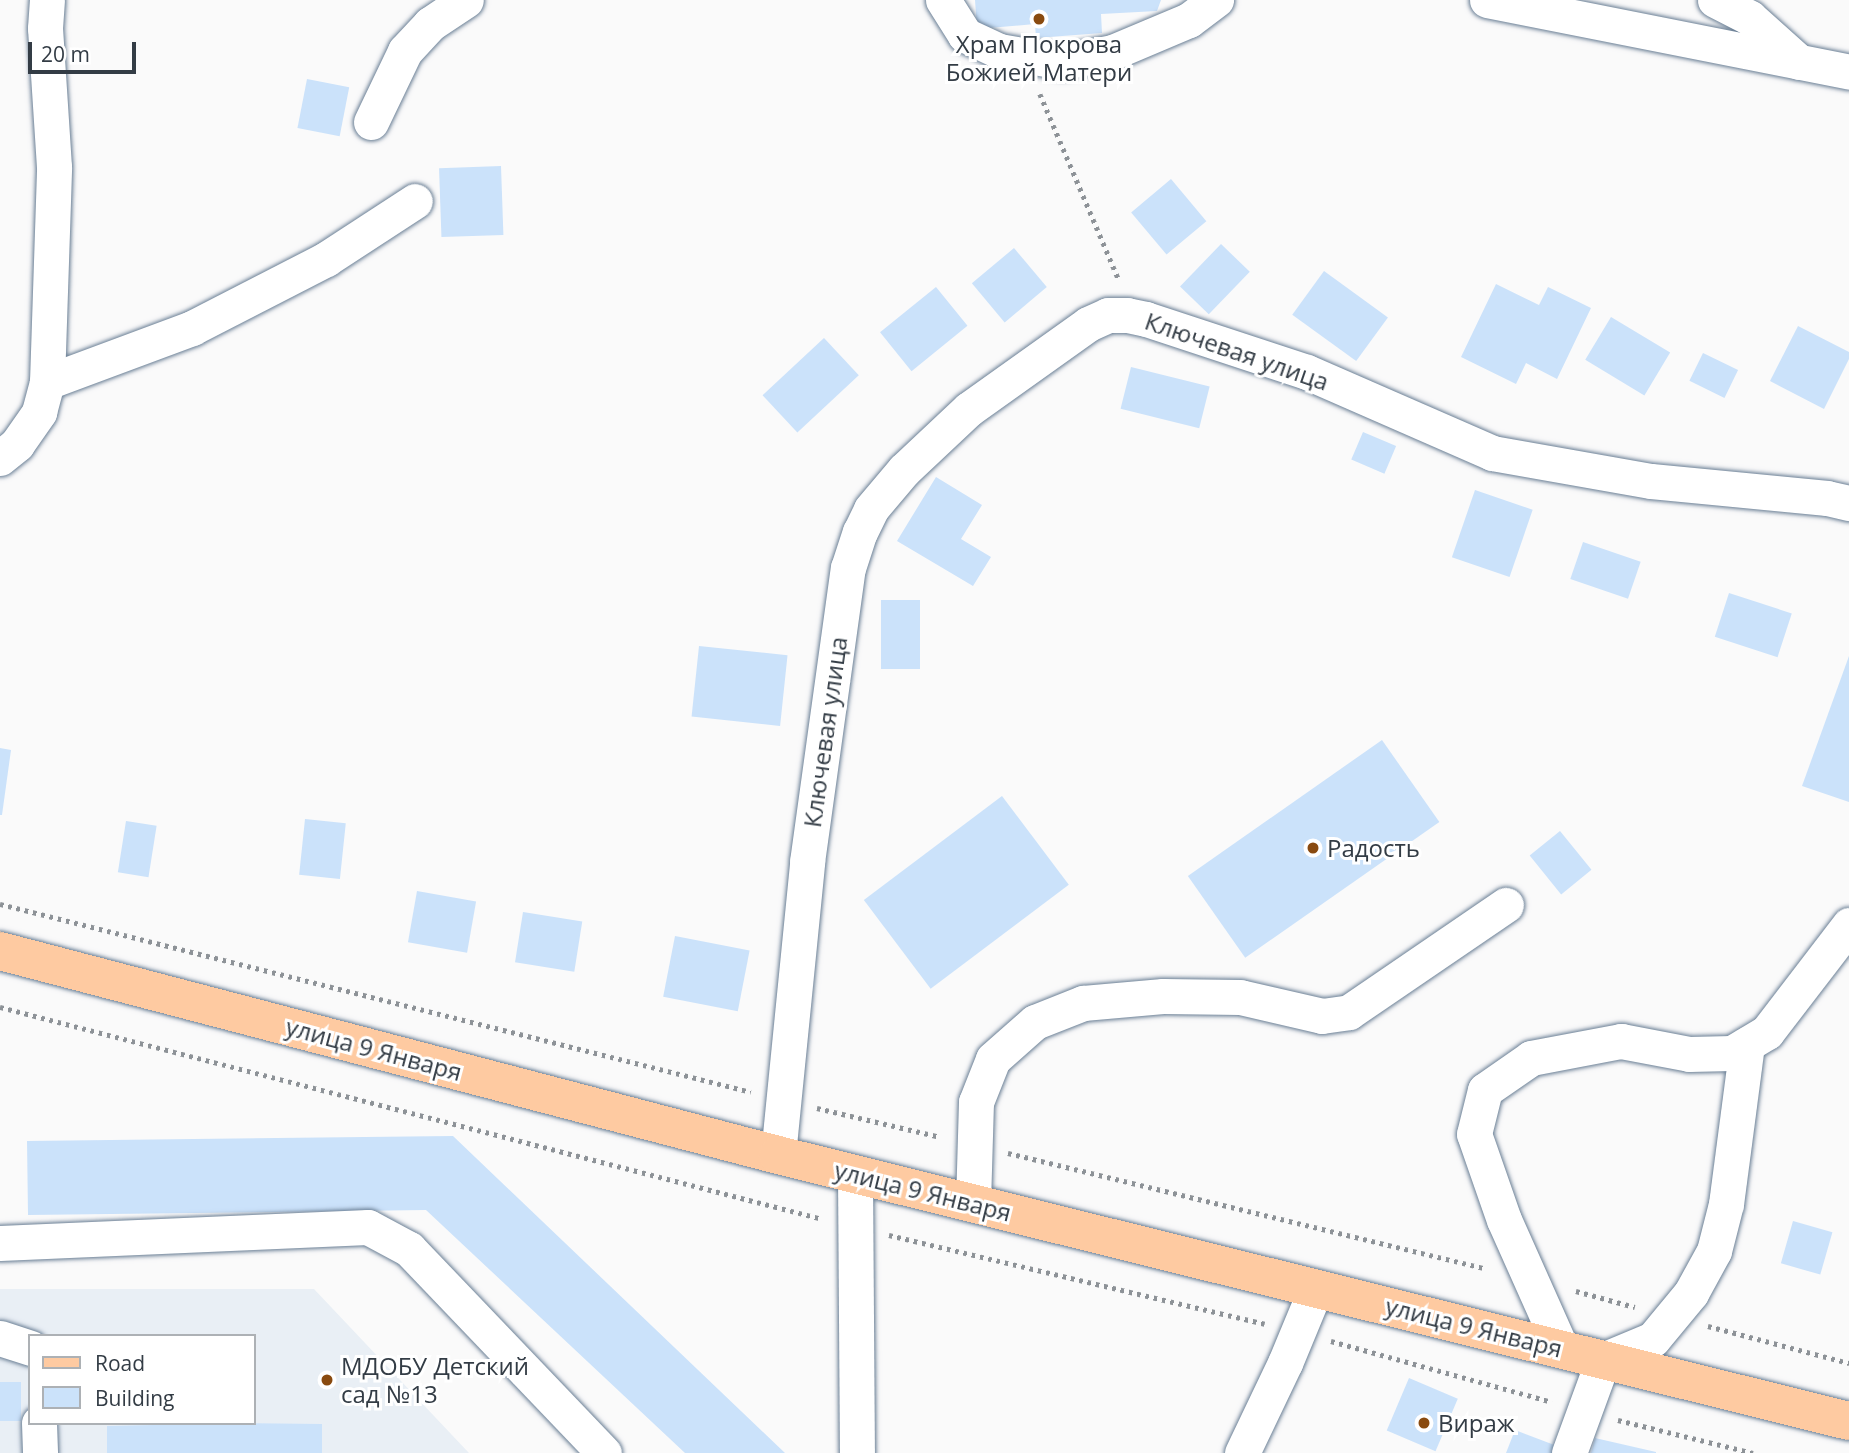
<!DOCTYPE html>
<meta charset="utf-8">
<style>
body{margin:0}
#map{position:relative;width:1849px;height:1453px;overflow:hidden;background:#fafafa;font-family:"Open Sans",sans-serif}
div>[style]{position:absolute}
.built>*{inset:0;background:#e9eff5}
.building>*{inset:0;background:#cbe2fa;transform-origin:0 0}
.path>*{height:4.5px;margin-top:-2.25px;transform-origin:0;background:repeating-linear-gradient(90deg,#8d9297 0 3.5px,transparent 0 8.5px)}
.roads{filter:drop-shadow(0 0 2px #6a7f95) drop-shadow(0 0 2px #6a7f95)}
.minor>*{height:35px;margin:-17.5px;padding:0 17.5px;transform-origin:17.5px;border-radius:17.5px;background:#fff}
.major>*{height:38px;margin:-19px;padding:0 19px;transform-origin:19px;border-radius:19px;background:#fecaa1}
.dots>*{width:19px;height:19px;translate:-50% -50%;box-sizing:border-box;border:4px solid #fff;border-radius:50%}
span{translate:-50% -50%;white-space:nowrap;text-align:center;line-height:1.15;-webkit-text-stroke:6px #fff;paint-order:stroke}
.poi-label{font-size:24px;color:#333c45}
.left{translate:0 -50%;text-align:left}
.street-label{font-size:24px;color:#333c45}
.legend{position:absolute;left:28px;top:1334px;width:228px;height:91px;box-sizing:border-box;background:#fff;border:2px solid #adb1b5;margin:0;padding:9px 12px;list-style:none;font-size:21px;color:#333c45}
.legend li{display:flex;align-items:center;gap:14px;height:35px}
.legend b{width:35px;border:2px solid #adb1b5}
.scale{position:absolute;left:28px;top:42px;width:108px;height:32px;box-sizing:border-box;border:4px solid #333c45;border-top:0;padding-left:9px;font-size:21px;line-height:24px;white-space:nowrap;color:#333c45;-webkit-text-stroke:5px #fff;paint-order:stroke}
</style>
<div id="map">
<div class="built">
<i style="clip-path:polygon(evenodd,0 1289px,314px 1289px,469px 1453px,0 1453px,0 1289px,30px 1336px,254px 1336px,254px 1423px,30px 1423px,30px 1336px)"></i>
</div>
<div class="building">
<i style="clip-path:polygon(975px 0,1161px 0,1157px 11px,1101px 14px,1102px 33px,1036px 38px,1035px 24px,977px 29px)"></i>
<i style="left:307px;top:79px;width:43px;height:50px;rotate:11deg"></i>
<i style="left:501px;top:166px;width:69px;height:62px;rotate:88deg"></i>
<i style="left:1171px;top:179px;width:55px;height:52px;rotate:50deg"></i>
<i style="left:1221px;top:244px;width:40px;height:59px;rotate:44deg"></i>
<i style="left:1014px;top:248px;width:51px;height:55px;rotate:50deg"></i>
<i style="left:1324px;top:271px;width:79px;height:54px;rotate:36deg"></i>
<i style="clip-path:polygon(1496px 284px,1539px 305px,1548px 287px,1591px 308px,1557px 379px,1526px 363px,1516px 384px,1461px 357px)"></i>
<i style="left:936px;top:287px;width:50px;height:72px;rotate:51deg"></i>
<i style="left:1611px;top:317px;width:69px;height:50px;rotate:31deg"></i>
<i style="clip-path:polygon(1798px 326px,1849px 352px,1849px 359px,1824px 409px,1770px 381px)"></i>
<i style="left:824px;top:338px;width:51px;height:84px;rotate:47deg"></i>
<i style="left:1703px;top:353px;width:39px;height:31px;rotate:26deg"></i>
<i style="left:1131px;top:367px;width:81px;height:43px;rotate:14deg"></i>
<i style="left:1363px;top:432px;width:36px;height:30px;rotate:23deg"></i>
<i style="clip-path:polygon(936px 477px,982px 505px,961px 539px,991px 557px,973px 586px,897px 541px)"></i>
<i style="left:1475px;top:490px;width:61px;height:71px;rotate:19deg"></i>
<i style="left:1583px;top:542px;width:61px;height:39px;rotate:19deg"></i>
<i style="left:1729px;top:593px;width:66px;height:46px;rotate:18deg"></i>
<i style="left:881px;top:600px;width:39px;height:69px"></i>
<i style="left:699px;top:646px;width:89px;height:71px;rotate:6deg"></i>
<i style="clip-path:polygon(1849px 656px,1849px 802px,1802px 786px)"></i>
<i style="left:1382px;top:740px;width:100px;height:237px;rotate:55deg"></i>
<i style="clip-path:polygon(0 748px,11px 750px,2px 815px,0 815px)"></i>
<i style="left:1002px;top:796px;width:111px;height:173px;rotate:53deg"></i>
<i style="left:305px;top:819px;width:41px;height:56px;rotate:6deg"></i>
<i style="left:126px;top:821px;width:31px;height:52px;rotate:9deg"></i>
<i style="left:1560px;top:831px;width:50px;height:39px;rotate:51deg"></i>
<i style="left:417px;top:891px;width:60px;height:52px;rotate:10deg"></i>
<i style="left:523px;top:912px;width:60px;height:51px;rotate:9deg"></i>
<i style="left:675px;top:936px;width:76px;height:62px;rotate:11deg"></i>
<i style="clip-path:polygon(453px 1136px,785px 1453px,685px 1453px,426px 1210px,28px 1215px,27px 1141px)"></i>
<i style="left:1793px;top:1221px;width:41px;height:44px;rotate:16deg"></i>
<i style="left:1409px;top:1378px;width:53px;height:57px;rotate:23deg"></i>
<i style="left:21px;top:1382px;width:39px;height:21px;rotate:90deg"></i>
<i style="clip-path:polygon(244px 1423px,322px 1424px,322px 1453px,107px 1453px,107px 1426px)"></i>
<i style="clip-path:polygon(1515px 1430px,1557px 1446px,1555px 1453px,1506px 1453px)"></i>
<i style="clip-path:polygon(1595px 1438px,1656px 1452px,1656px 1453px,1591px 1453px)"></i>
</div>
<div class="path">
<i style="left:1040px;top:94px;width:202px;rotate:67deg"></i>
<i style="left:0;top:904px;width:774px;rotate:14.05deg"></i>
<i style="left:0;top:1007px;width:846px;rotate:14.45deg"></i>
<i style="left:817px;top:1108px;width:127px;rotate:13.2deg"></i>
<i style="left:1008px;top:1153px;width:492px;rotate:13.6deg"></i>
<i style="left:889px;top:1235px;width:386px;rotate:13.3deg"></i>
<i style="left:1576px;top:1291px;width:61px;rotate:15.2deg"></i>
<i style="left:1708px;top:1326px;width:146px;rotate:14.7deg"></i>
<i style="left:1331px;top:1341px;width:229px;rotate:15.4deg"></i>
<i style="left:1618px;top:1420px;width:139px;rotate:13.7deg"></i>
</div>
<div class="roads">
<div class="minor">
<i style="left:943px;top:0;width:41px;rotate:57.8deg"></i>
<i style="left:965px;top:35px;width:38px;rotate:25deg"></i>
<i style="left:999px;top:51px;width:65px;rotate:9.8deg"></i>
<i style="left:1063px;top:62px;width:51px;rotate:-11.3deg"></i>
<i style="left:1113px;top:52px;width:82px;rotate:-22.8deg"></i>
<i style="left:1189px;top:20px;width:34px;rotate:-37deg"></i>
<i style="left:1487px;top:0;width:369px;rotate:11.2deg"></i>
<i style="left:1715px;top:0;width:39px;rotate:27deg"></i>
<i style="left:1750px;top:18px;width:66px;rotate:41.9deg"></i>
<i style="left:371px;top:122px;width:79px;rotate:-64.4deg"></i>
<i style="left:405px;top:51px;width:37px;rotate:-47deg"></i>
<i style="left:430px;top:24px;width:43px;rotate:-33.7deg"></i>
<i style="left:47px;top:382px;width:155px;rotate:-20.4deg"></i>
<i style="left:192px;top:328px;width:151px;rotate:-27.2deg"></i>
<i style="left:326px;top:259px;width:106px;rotate:-33.1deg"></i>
<i style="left:0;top:458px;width:22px;rotate:-39deg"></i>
<i style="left:17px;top:444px;width:39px;rotate:-55deg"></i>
<i style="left:39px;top:412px;width:31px;rotate:-75deg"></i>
<i style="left:47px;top:382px;width:215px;rotate:-88.1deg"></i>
<i style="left:54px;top:167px;width:139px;rotate:-93.7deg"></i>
<i style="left:45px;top:28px;width:28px;rotate:-86deg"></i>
<i style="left:778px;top:1155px;width:294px;rotate:-84.3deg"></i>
<i style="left:807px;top:862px;width:297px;rotate:-82.1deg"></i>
<i style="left:848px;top:568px;width:38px;rotate:-72deg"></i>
<i style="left:860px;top:532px;width:25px;rotate:-64deg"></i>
<i style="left:871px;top:509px;width:51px;rotate:-49.8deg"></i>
<i style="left:904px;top:470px;width:89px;rotate:-43.2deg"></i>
<i style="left:969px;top:409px;width:146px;rotate:-35.5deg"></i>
<i style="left:1088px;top:324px;width:22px;rotate:-24deg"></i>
<i style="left:1108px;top:315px;width:19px"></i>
<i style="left:1127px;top:315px;width:19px;rotate:12deg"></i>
<i style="left:1146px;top:319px;width:169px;rotate:18.2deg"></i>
<i style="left:1307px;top:372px;width:202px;rotate:23.6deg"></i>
<i style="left:1492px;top:453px;width:161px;rotate:10deg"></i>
<i style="left:1651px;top:481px;width:177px;rotate:5.5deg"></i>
<i style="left:1827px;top:498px;width:23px;rotate:13deg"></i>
<i style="left:855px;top:1174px;width:279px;rotate:89.6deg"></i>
<i style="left:973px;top:1203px;width:101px;rotate:-88.3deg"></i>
<i style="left:976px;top:1102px;width:46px;rotate:-68.4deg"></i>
<i style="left:993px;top:1059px;width:56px;rotate:-41.4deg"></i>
<i style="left:1035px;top:1022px;width:52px;rotate:-21.6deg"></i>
<i style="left:1083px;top:1003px;width:80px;rotate:-5deg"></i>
<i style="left:1163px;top:996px;width:77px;rotate:0.7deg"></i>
<i style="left:1240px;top:997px;width:84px;rotate:13deg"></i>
<i style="left:1322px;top:1016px;width:27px;rotate:-8deg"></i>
<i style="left:1349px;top:1012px;width:190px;rotate:-34.3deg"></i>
<i style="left:0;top:1243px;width:368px;rotate:-2.5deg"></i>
<i style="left:368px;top:1227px;width:47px;rotate:28.2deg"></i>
<i style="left:409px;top:1249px;width:282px;rotate:46.3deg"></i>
<i style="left:0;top:1338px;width:32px;rotate:18deg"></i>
<i style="left:1562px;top:1350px;width:142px;rotate:-114deg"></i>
<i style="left:1504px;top:1220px;width:91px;rotate:-109.2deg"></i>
<i style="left:1474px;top:1134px;width:45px;rotate:-76deg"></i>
<i style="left:1485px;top:1090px;width:56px;rotate:-34.8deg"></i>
<i style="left:1531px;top:1058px;width:92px;rotate:-10.7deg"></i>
<i style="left:1621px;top:1041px;width:69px;rotate:10.8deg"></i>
<i style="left:1689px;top:1054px;width:43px;rotate:-1.3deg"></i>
<i style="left:1732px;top:1053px;width:41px;rotate:-31deg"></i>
<i style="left:1767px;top:1032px;width:135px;rotate:-52.5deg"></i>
<i style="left:39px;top:1423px;width:30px;rotate:88deg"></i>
<i style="left:1242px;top:1453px;width:100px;rotate:-64.5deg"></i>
<i style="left:1285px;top:1363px;width:81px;rotate:-67.5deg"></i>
<i style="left:1569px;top:1453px;width:99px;rotate:-69.9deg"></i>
<i style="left:1603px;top:1360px;width:54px;rotate:-22.8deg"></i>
<i style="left:1653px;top:1339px;width:60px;rotate:-50.4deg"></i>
<i style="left:1691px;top:1293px;width:48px;rotate:-61.3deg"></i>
<i style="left:1714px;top:1251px;width:49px;rotate:-75.7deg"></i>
<i style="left:1726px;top:1204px;width:161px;rotate:-82.5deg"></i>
</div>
<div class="major">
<i style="left:0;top:951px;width:804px;rotate:14.69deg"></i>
<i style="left:778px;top:1155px;width:1104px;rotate:13.95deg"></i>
</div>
</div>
<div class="dots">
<i style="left:1039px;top:19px;background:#894a0f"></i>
<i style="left:1313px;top:848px;background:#894a0f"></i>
<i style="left:327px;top:1380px;background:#894a0f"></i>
<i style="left:1424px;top:1423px;background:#894a0f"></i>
</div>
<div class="poi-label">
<span style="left:1039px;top:58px">Храм Покрова<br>Божией Матери</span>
<span class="left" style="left:1327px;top:848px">Радость</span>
<span class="left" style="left:341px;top:1380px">МДОБУ Детский<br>сад №13</span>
<span class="left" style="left:1438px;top:1423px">Вираж</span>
</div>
<div class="street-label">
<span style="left:1237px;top:351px;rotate:19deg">Ключевая улица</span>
<span style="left:825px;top:732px;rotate:-82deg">Ключевая улица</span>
<span style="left:374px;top:1049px;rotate:15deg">улица 9 Января</span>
<span style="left:923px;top:1191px;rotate:14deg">улица 9 Января</span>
<span style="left:1474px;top:1327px;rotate:14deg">улица 9 Января</span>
</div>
<ul class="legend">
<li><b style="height:9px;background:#fecaa1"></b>Road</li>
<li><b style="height:19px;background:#cbe2fa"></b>Building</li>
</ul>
<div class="scale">20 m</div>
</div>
